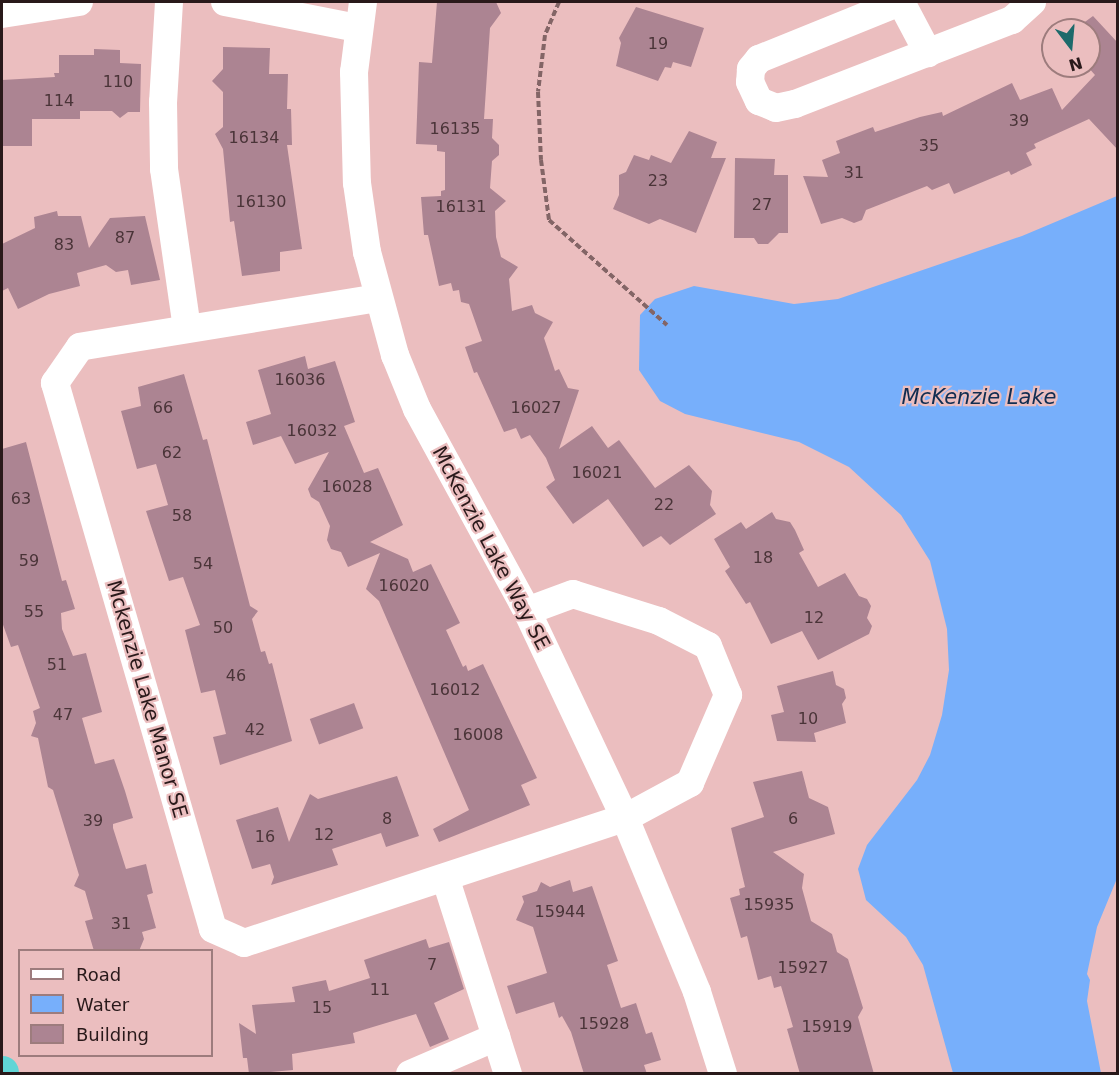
<!DOCTYPE html>
<style>
body{margin:0}
#map{position:relative;width:1119px;height:1075px;overflow:hidden;background:#ebbebf;font-family:"DejaVu Sans",sans-serif}
div>[style]{position:absolute}
.water>*{inset:0;background:#77affb}
.building>*{inset:0;background:#ac8492;transform-origin:0 0}
.path>*{height:4px;margin-top:-2px;transform-origin:0;background:repeating-linear-gradient(90deg,#836566 0 6px,transparent 0 9px)}
.minor>*{height:28px;margin:-14px;padding:0 14px;transform-origin:14px;border-radius:14px;background:#fff}
.highway>*{height:33px;margin:-16.5px;padding:0 16.5px;transform-origin:16.5px;border-radius:16.5px;background:#60d5d6}
span{translate:-50% -50%;white-space:nowrap;text-align:center;line-height:1.15;-webkit-text-stroke:4.5px #ebbebf;paint-order:stroke}
.number-label{font-size:16px;color:#4a3438}
.number-label span{-webkit-text-stroke-width:0}
.street-label{font-size:20px;color:#29191a}
.water-label{font-size:21px;color:#112d51;font-style:italic}
.frame{position:absolute;inset:0;border:3px solid #29191a;pointer-events:none}
.legend{position:absolute;left:18px;top:949px;width:195px;height:108px;box-sizing:border-box;background:#ebbebf;border:2px solid #9d7c7d;margin:0;padding:8px 10px;list-style:none;font-size:18px;color:#29191a}
.legend li{display:flex;align-items:center;gap:12px;height:30px}
.legend b{width:30px;border:2px solid #9d7c7d}
.north{position:absolute;left:1041px;top:18px;width:60px;height:60px;box-sizing:border-box;background:#ebbebf;border:2px solid #9d7c7d;border-radius:50%;rotate:164deg;font-size:16px;font-weight:700;line-height:24px;text-align:center;color:#29191a}
.north::after{content:'';display:block;margin:auto;width:21px;height:27px;background:#1d6a6b;clip-path:polygon(50% 0,100% 100%,50% 72%,0 100%)}
</style>
<div id="map">
<div class="water">
<i style="clip-path:polygon(1117px 196px,1118px 876px,1097px 927px,1087px 974px,1090px 980px,1087px 1001px,1101px 1073px,953px 1073px,923px 965px,906px 937px,866px 900px,858px 869px,867px 845px,917px 780px,930px 755px,942px 715px,949px 670px,947px 629px,930px 561px,901px 515px,849px 467px,799px 442px,685px 414px,660px 401px,639px 370px,640px 315px,655px 299px,694px 286px,794px 304px,838px 299px,1022px 236px)"></i>
</div>
<div class="building">
<i style="clip-path:polygon(437px 2px,496px 2px,501px 13px,490px 28px,484px 119px,493px 119px,492px 138px,499px 145px,499px 155px,492px 161px,490px 188px,506px 201px,495px 211px,496px 237px,501px 257px,518px 267px,509px 279px,512px 311px,532px 305px,535px 313px,553px 322px,544px 338px,555px 371px,559px 369px,568px 388px,579px 390px,559px 449px,592px 426px,608px 448px,619px 440px,655px 488px,689px 465px,712px 491px,710px 505px,716px 514px,670px 545px,661px 536px,643px 547px,608px 499px,573px 524px,546px 487px,555px 480px,546px 458px,530px 435px,521px 439px,516px 428px,504px 432px,477px 372px,474px 373px,465px 347px,482px 341px,469px 304px,461px 302px,459px 290px,453px 291px,451px 283px,439px 286px,428px 235px,424px 235px,421px 197px,441px 196px,441px 191px,445px 190px,445px 152px,437px 151px,437px 145px,416px 144px,419px 62px,432px 63px)"></i>
<i style="clip-path:polygon(636px 7px,704px 28px,691px 67px,673px 62px,671px 68px,665px 67px,658px 81px,616px 66px,621px 43px,619px 38px)"></i>
<i style="clip-path:polygon(1093px 16px,1118px 43px,1118px 150px,1089px 119px,1034px 144px,1036px 148px,1026px 153px,1032px 165px,1011px 175px,1009px 171px,954px 194px,949px 183px,932px 190px,927px 186px,866px 210px,862px 220px,854px 223px,842px 218px,821px 224px,803px 176px,828px 177px,822px 160px,840px 153px,836px 141px,873px 127px,875px 132px,920px 117px,942px 112px,943px 116px,1012px 83px,1020px 100px,1052px 88px,1062px 110px,1095px 75px,1087px 66px,1089px 30px,1074px 30px)"></i>
<i style="clip-path:polygon(223px 47px,270px 48px,269px 74px,288px 74px,287px 109px,291px 109px,292px 145px,287px 145px,302px 249px,280px 252px,280px 271px,242px 276px,234px 221px,230px 222px,223px 149px,215px 134px,223px 127px,223px 92px,212px 81px,223px 69px)"></i>
<i style="clip-path:polygon(94px 49px,120px 50px,120px 63px,141px 64px,140px 112px,128px 112px,120px 118px,112px 111px,80px 111px,80px 119px,32px 119px,32px 146px,2px 146px,2px 80px,55px 77px,54px 73px,59px 73px,59px 55px,94px 55px)"></i>
<i style="clip-path:polygon(689px 131px,717px 142px,711px 158px,726px 158px,696px 233px,660px 219px,649px 224px,613px 209px,619px 195px,619px 175px,626px 172px,634px 155px,649px 160px,651px 155px,671px 163px)"></i>
<i style="clip-path:polygon(735px 158px,775px 159px,774px 175px,788px 175px,788px 233px,779px 233px,768px 244px,758px 244px,754px 238px,734px 238px)"></i>
<i style="clip-path:polygon(57px 211px,58px 216px,81px 216px,89px 248px,110px 218px,145px 216px,160px 280px,131px 285px,128px 270px,116px 272px,106px 265px,77px 273px,80px 286px,49px 294px,18px 309px,8px 288px,2px 291px,2px 244px,35px 228px,34px 217px)"></i>
<i style="clip-path:polygon(305px 356px,308px 369px,335px 361px,355px 422px,344px 426px,364px 473px,378px 468px,403px 525px,370px 542px,408px 559px,413px 572px,431px 564px,460px 623px,446px 630px,463px 667px,466px 665px,468px 671px,483px 664px,537px 778px,521px 785px,530px 805px,439px 842px,433px 829px,469px 810px,379px 601px,366px 589px,380px 553px,348px 567px,341px 552px,331px 549px,327px 540px,330px 526px,319px 502px,311px 497px,308px 489px,329px 452px,295px 464px,281px 436px,253px 445px,246px 422px,271px 414px,258px 370px)"></i>
<i style="clip-path:polygon(184px 374px,199px 426px,203px 440px,207px 439px,250px 606px,258px 611px,252px 619px,261px 652px,265px 651px,269px 664px,272px 663px,292px 741px,220px 765px,213px 737px,226px 734px,215px 690px,201px 693px,185px 630px,200px 625px,183px 577px,169px 581px,146px 511px,168px 505px,156px 464px,137px 469px,121px 411px,141px 406px,138px 387px)"></i>
<i style="clip-path:polygon(26px 442px,62px 581px,66px 580px,75px 609px,61px 613px,62px 629px,73px 656px,86px 653px,102px 712px,82px 718px,95px 764px,114px 759px,125px 791px,133px 818px,113px 824px,113px 828px,126px 869px,146px 864px,153px 893px,147px 895px,156px 928px,142px 932px,144px 939px,139px 951px,94px 951px,85px 921px,93px 919px,85px 891px,74px 886px,79px 875px,53px 790px,48px 787px,38px 738px,31px 736px,36px 723px,33px 711px,40px 708px,18px 645px,11px 647px,2px 622px,2px 449px)"></i>
<i style="clip-path:polygon(772px 512px,776px 519px,790px 522px,795px 530px,804px 550px,799px 553px,818px 587px,845px 573px,859px 596px,867px 599px,871px 606px,867px 618px,872px 626px,869px 634px,818px 660px,802px 631px,771px 644px,750px 602px,746px 604px,725px 571px,730px 567px,714px 539px,741px 522px,746px 529px)"></i>
<i style="clip-path:polygon(833px 671px,836px 685px,844px 689px,846px 698px,842px 704px,846px 723px,814px 733px,816px 742px,777px 741px,771px 715px,784px 712px,777px 686px)"></i>
<i style="left:354px;top:703px;width:27px;height:47px;rotate:70deg"></i>
<i style="clip-path:polygon(802px 771px,809px 798px,828px 807px,835px 834px,773px 852px,804px 874px,802px 888px,811px 921px,832px 934px,837px 952px,848px 959px,863px 1008px,858px 1017px,874px 1074px,800px 1074px,787px 1029px,793px 1027px,781px 986px,774px 988px,771px 976px,758px 980px,747px 936px,741px 938px,730px 898px,740px 895px,739px 889px,745px 887px,731px 828px,764px 817px,753px 782px)"></i>
<i style="clip-path:polygon(397px 776px,419px 836px,386px 847px,381px 833px,332px 849px,338px 865px,271px 885px,274px 877px,270px 864px,252px 869px,236px 820px,278px 807px,289px 842px,310px 794px,318px 799px)"></i>
<i style="clip-path:polygon(570px 880px,573px 892px,592px 886px,618px 961px,607px 965px,621px 1008px,636px 1003px,646px 1034px,652px 1032px,661px 1060px,644px 1065px,647px 1074px,584px 1074px,571px 1032px,562px 1016px,559px 1018px,554px 1002px,516px 1014px,507px 986px,547px 973px,533px 927px,516px 920px,524px 902px,522px 896px,537px 891px,541px 882px,550px 887px)"></i>
<i style="clip-path:polygon(426px 939px,429px 948px,449px 942px,464px 989px,434px 1003px,449px 1039px,430px 1047px,416px 1014px,353px 1033px,355px 1043px,292px 1054px,293px 1070px,249px 1074px,247px 1058px,243px 1058px,239px 1023px,256px 1034px,252px 1005px,295px 1002px,292px 987px,326px 980px,329px 991px,370px 978px,364px 960px)"></i>
</div>
<div class="path">
<i style="left:559px;top:2px;width:36px;rotate:113deg"></i>
<i style="left:545px;top:35px;width:57px;rotate:97deg"></i>
<i style="left:538px;top:92px;width:68px;rotate:87.5deg"></i>
<i style="left:541px;top:160px;width:61px;rotate:82.4deg"></i>
<i style="left:549px;top:220px;width:158px;rotate:41.7deg"></i>
</div>
<div class="minor">
<i style="left:169px;top:2px;width:100px;rotate:93.4deg"></i>
<i style="left:163px;top:102px;width:67px;rotate:89.1deg"></i>
<i style="left:164px;top:169px;width:161px;rotate:81.8deg"></i>
<i style="left:225px;top:2px;width:136px;rotate:11.1deg"></i>
<i style="left:363px;top:2px;width:71px;rotate:97.3deg"></i>
<i style="left:354px;top:72px;width:111px;rotate:88.5deg"></i>
<i style="left:357px;top:183px;width:70px;rotate:81.8deg"></i>
<i style="left:367px;top:252px;width:107px;rotate:74.8deg"></i>
<i style="left:395px;top:355px;width:58px;rotate:67.8deg"></i>
<i style="left:417px;top:409px;width:230px;rotate:61.4deg"></i>
<i style="left:527px;top:611px;width:229px;rotate:64.7deg"></i>
<i style="left:625px;top:818px;width:188px;rotate:67.5deg"></i>
<i style="left:697px;top:992px;width:86px;rotate:72.4deg"></i>
<i style="left:900px;top:2px;width:152px;rotate:158deg"></i>
<i style="left:759px;top:59px;width:13px;rotate:129deg"></i>
<i style="left:751px;top:69px;width:13px;rotate:94deg"></i>
<i style="left:750px;top:82px;width:21px;rotate:65deg"></i>
<i style="left:759px;top:101px;width:18px;rotate:22deg"></i>
<i style="left:776px;top:108px;width:19px;rotate:-12deg"></i>
<i style="left:795px;top:104px;width:233px;rotate:-21.2deg"></i>
<i style="left:1012px;top:20px;width:27px;rotate:-42deg"></i>
<i style="left:901px;top:2px;width:58px;rotate:62.1deg"></i>
<i style="left:2px;top:14px;width:78px;rotate:-8.9deg"></i>
<i style="left:378px;top:298px;width:302px;rotate:170.7deg"></i>
<i style="left:80px;top:347px;width:44px;rotate:124.8deg"></i>
<i style="left:55px;top:383px;width:568px;rotate:73.86deg"></i>
<i style="left:213px;top:929px;width:34px;rotate:24deg"></i>
<i style="left:244px;top:943px;width:401px;rotate:-18.2deg"></i>
<i style="left:625px;top:818px;width:74px;rotate:-28.3deg"></i>
<i style="left:690px;top:783px;width:96px;rotate:-66.6deg"></i>
<i style="left:728px;top:695px;width:53px;rotate:-112.2deg"></i>
<i style="left:708px;top:646px;width:55px;rotate:-153deg"></i>
<i style="left:659px;top:621px;width:90px;rotate:-162.6deg"></i>
<i style="left:573px;top:594px;width:49px;rotate:159.7deg"></i>
<i style="left:446px;top:880px;width:204px;rotate:72.3deg"></i>
<i style="left:410px;top:1074px;width:94px;rotate:-23.3deg"></i>
</div>
<div class="highway">
<i style="left:2px;top:1072px;width:2px;rotate:90deg"></i>
</div>
<div class="number-label">
<span style="left:658px;top:44px">19</span>
<span style="left:118px;top:82px">110</span>
<span style="left:59px;top:101px">114</span>
<span style="left:1019px;top:121px">39</span>
<span style="left:455px;top:129px">16135</span>
<span style="left:254px;top:138px">16134</span>
<span style="left:929px;top:146px">35</span>
<span style="left:854px;top:173px">31</span>
<span style="left:658px;top:181px">23</span>
<span style="left:261px;top:202px">16130</span>
<span style="left:762px;top:205px">27</span>
<span style="left:461px;top:207px">16131</span>
<span style="left:125px;top:238px">87</span>
<span style="left:64px;top:245px">83</span>
<span style="left:300px;top:380px">16036</span>
<span style="left:163px;top:408px">66</span>
<span style="left:536px;top:408px">16027</span>
<span style="left:312px;top:431px">16032</span>
<span style="left:172px;top:453px">62</span>
<span style="left:597px;top:473px">16021</span>
<span style="left:347px;top:487px">16028</span>
<span style="left:21px;top:499px">63</span>
<span style="left:664px;top:505px">22</span>
<span style="left:182px;top:516px">58</span>
<span style="left:763px;top:558px">18</span>
<span style="left:29px;top:561px">59</span>
<span style="left:203px;top:564px">54</span>
<span style="left:404px;top:586px">16020</span>
<span style="left:34px;top:612px">55</span>
<span style="left:814px;top:618px">12</span>
<span style="left:223px;top:628px">50</span>
<span style="left:57px;top:665px">51</span>
<span style="left:236px;top:676px">46</span>
<span style="left:455px;top:690px">16012</span>
<span style="left:63px;top:715px">47</span>
<span style="left:808px;top:719px">10</span>
<span style="left:255px;top:730px">42</span>
<span style="left:478px;top:735px">16008</span>
<span style="left:387px;top:819px">8</span>
<span style="left:793px;top:819px">6</span>
<span style="left:93px;top:821px">39</span>
<span style="left:324px;top:835px">12</span>
<span style="left:265px;top:837px">16</span>
<span style="left:769px;top:905px">15935</span>
<span style="left:560px;top:912px">15944</span>
<span style="left:121px;top:924px">31</span>
<span style="left:432px;top:965px">7</span>
<span style="left:803px;top:968px">15927</span>
<span style="left:380px;top:990px">11</span>
<span style="left:322px;top:1008px">15</span>
<span style="left:604px;top:1024px">15928</span>
<span style="left:827px;top:1027px">15919</span>
</div>
<div class="street-label">
<span style="left:491px;top:548px;rotate:62deg">McKenzie Lake Way SE</span>
<span style="left:147px;top:699px;rotate:74deg">Mckenzie Lake Manor SE</span>
</div>
<div class="water-label">
<span style="left:979px;top:397px">McKenzie Lake</span>
</div>
<div class="frame"></div>
<ul class="legend">
<li><b style="height:8px;background:#fff"></b>Road</li>
<li><b style="height:16px;background:#77affb"></b>Water</li>
<li><b style="height:16px;background:#ac8492"></b>Building</li>
</ul>
<div class="north">N</div>
</div>
